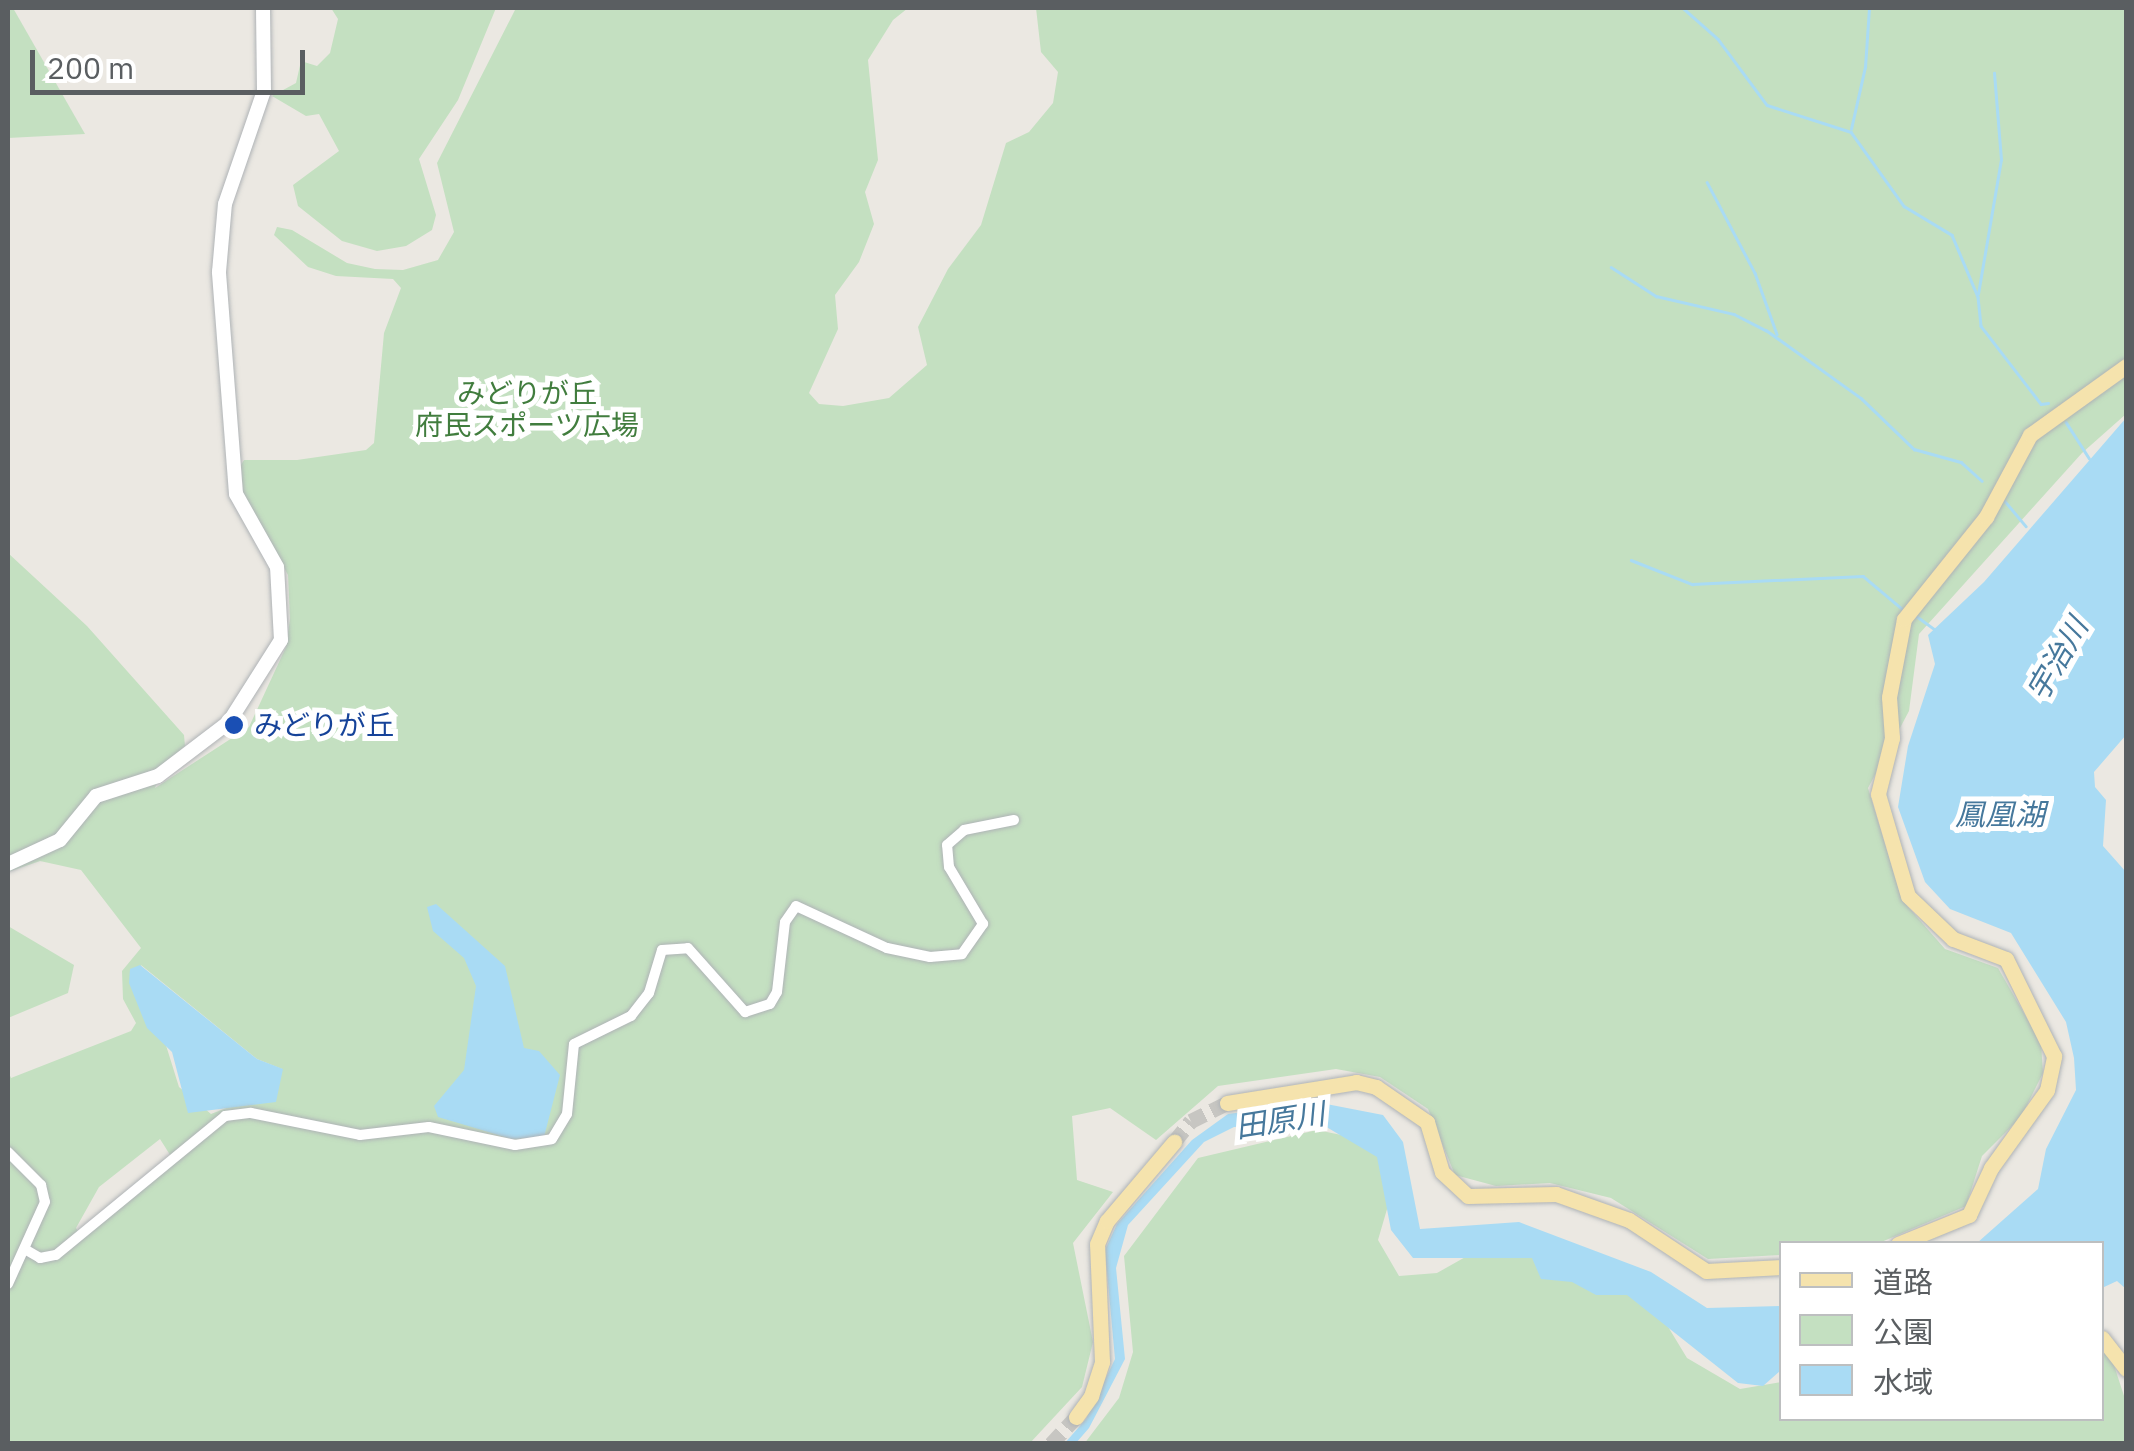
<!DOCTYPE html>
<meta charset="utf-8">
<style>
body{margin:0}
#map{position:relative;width:2134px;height:1451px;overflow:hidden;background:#ebe8e2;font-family:"IBM Plex Sans","Noto Sans JP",sans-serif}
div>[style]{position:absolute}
.green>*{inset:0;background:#c4e0c1}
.water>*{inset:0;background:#a9dbf4}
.stream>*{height:2.5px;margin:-1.25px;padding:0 1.25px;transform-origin:1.25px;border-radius:1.25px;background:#a9dbf4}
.primary-tunnel>*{height:15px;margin-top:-7.5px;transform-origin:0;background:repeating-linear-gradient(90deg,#c7c6c2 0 15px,transparent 0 23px)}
.roads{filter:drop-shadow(0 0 2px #afb3b6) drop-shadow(0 0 2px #afb3b6)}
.street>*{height:10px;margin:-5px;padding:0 5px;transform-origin:5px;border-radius:5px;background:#fff}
.secondary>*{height:14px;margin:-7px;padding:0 7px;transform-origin:7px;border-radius:7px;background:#fff}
.primary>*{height:15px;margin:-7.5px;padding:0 7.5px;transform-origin:7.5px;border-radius:7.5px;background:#f5e3ad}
.dots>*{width:28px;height:28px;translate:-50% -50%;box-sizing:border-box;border:5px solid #fff;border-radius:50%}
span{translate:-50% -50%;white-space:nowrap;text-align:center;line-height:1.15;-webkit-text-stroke:10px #fff;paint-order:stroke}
.park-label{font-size:28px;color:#417d3e}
.transit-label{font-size:28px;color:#164399}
.left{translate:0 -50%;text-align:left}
.water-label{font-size:30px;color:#46789c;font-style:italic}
.frame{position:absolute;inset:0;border:10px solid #5a5e61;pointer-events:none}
.legend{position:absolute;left:1779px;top:1241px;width:325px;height:180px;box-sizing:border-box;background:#fff;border:2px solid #bdbfc0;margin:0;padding:12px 18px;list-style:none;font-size:30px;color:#5a5e61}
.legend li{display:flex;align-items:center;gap:20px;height:50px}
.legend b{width:50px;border:2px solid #bdbfc0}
.scale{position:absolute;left:30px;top:50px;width:275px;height:45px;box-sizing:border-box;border:5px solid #5a5e61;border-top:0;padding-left:12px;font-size:30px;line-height:35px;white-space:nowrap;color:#5a5e61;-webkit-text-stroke:8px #fff;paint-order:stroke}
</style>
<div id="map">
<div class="green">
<i style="clip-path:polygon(8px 8px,13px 8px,85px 134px,8px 138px)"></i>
<i style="clip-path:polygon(331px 8px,496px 8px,458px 100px,419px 159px,436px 215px,432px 230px,406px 246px,377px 251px,342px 241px,298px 206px,293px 185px,339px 151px,319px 114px,306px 116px,272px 96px,296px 83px,301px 61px,317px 66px,330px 53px,338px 19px)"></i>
<i style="clip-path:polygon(evenodd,516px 8px,908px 8px,893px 20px,868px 60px,878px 160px,865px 192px,874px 224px,859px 262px,835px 295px,838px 329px,809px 393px,819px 404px,843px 406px,889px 398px,927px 365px,918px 327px,948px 269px,981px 225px,1006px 143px,1029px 132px,1053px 103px,1058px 72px,1041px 52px,1036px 8px,2126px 8px,2126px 414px,2082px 453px,1919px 634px,1909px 711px,1868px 788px,1902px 900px,1945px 949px,1998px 968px,2041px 1043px,2043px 1073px,2021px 1117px,1982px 1156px,1966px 1206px,1879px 1243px,1782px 1244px,1781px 1255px,1708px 1259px,1611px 1198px,1550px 1183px,1496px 1186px,1455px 1175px,1428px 1109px,1380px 1077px,1336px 1069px,1218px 1086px,1156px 1140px,1110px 1108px,1072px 1116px,1077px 1180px,1113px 1192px,1073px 1243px,1093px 1342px,1082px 1387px,1030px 1443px,8px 1443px,8px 1071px,11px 1078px,131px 1031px,136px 1023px,123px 999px,122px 971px,141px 948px,81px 870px,40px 861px,8px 872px,8px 553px,87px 626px,184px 735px,185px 746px,162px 766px,155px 788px,249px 727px,286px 647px,290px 619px,288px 575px,243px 493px,241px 465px,244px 460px,297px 460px,366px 450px,374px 443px,384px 333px,401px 288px,393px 279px,336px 276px,308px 267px,274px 235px,277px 227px,292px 230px,347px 263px,375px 269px,403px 270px,438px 260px,454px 232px,437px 163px,516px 8px,141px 965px,257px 1059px,282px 1069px,275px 1089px,211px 1114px,179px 1087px,141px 965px,516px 8px,160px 1139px,172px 1158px,79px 1233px,76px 1228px,99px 1187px,160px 1139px)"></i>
<i style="clip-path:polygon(8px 926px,74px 965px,68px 993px,8px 1018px)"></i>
<i style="clip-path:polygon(1317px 1130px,1366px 1140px,1385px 1165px,1392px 1192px,1378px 1240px,1399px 1276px,1437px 1273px,1492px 1242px,1650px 1297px,1687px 1358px,1740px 1389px,1781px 1382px,1782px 1418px,2102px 1418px,2102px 1353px,2110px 1353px,2126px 1402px,2126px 1444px,1084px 1444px,1119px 1398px,1133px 1352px,1124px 1256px,1198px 1158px)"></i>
</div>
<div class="water">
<i style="clip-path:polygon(2126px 418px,2126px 735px,2094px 772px,2095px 787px,2106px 800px,2103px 846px,2126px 872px,2126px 1289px,2117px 1281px,2102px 1288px,2102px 1244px,1977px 1243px,2038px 1189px,2046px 1149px,2076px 1090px,2074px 1058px,2066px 1022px,2011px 933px,1950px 909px,1925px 882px,1898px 807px,1908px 746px,1935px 664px,1928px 635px,1984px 582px)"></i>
<i style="clip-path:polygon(436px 904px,505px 966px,524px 1048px,539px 1051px,560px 1075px,544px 1137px,512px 1139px,438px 1117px,434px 1106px,464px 1070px,476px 986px,464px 958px,433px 931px,427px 907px)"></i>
<i style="clip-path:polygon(140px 965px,257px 1059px,283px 1069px,276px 1102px,188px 1113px,172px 1052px,147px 1028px,129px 983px,130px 969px)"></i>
<i style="clip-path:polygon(1316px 1102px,1383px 1115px,1403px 1142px,1420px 1229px,1519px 1222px,1651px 1272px,1707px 1308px,1781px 1306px,1781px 1370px,1763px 1386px,1738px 1383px,1627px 1295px,1596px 1295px,1572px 1282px,1541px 1279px,1532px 1258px,1413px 1258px,1391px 1230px,1377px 1157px,1318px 1122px,1234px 1127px,1204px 1142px,1128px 1225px,1116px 1268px,1125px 1359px,1089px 1428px,1076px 1443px,1064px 1444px,1086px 1419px,1115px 1359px,1105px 1250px,1117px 1224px,1192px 1140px,1228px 1114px)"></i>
</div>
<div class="stream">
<i style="left:1683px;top:8px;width:47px;rotate:41.5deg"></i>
<i style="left:1718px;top:39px;width:82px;rotate:53.4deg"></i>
<i style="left:1767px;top:105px;width:88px;rotate:17.8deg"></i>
<i style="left:1851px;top:132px;width:91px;rotate:54.4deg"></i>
<i style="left:1904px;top:206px;width:56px;rotate:31.1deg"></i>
<i style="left:1952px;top:235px;width:67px;rotate:67.2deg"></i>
<i style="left:1978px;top:297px;width:29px;rotate:84deg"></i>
<i style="left:1981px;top:326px;width:98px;rotate:52.4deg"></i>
<i style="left:2041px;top:404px;width:7px;rotate:-8deg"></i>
<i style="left:1851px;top:129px;width:64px;rotate:-77.3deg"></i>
<i style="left:1865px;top:67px;width:59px;rotate:-86.1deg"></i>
<i style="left:1707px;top:182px;width:103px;rotate:62.2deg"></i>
<i style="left:1755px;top:273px;width:65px;rotate:70.2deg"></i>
<i style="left:1611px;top:267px;width:54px;rotate:32.8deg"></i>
<i style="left:1656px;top:296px;width:80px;rotate:13deg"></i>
<i style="left:1734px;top:314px;width:36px;rotate:27deg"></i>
<i style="left:1766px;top:330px;width:117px;rotate:35.6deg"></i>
<i style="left:1861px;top:398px;width:74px;rotate:43.9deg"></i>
<i style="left:1914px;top:449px;width:49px;rotate:15.5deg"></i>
<i style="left:1961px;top:462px;width:28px;rotate:42deg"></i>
<i style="left:1978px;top:294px;width:136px;rotate:-80.3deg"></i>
<i style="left:2001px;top:160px;width:87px;rotate:-94.6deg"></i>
<i style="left:2066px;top:422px;width:43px;rotate:57.4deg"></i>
<i style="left:2004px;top:500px;width:34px;rotate:50deg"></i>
<i style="left:1631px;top:560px;width:66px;rotate:21.5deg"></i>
<i style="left:1692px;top:584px;width:171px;rotate:-2.7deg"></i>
<i style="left:1863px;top:576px;width:50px;rotate:40.1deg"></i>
<i style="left:1915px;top:615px;width:24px;rotate:36deg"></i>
</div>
<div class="primary-tunnel">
<i style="left:1174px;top:1142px;width:27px;rotate:-51deg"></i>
<i style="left:1191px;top:1121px;width:40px;rotate:-26.6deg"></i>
<i style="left:1051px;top:1444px;width:37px;rotate:-47deg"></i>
</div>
<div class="roads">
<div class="street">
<i style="left:8px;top:1152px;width:47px;rotate:45deg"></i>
<i style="left:41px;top:1185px;width:17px;rotate:77deg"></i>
<i style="left:45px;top:1202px;width:90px;rotate:114.3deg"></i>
<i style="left:28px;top:1251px;width:14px;rotate:30deg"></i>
<i style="left:40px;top:1258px;width:16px;rotate:-11deg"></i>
<i style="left:56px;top:1255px;width:219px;rotate:-39.4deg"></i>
<i style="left:225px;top:1116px;width:26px;rotate:-7deg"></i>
<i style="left:251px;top:1113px;width:111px;rotate:11.4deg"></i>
<i style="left:360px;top:1135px;width:69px;rotate:-6.6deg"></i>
<i style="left:429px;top:1127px;width:88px;rotate:11.8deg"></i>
<i style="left:515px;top:1145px;width:37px;rotate:-9deg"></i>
<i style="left:552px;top:1139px;width:29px;rotate:-59deg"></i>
<i style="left:567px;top:1114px;width:70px;rotate:-84.3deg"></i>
<i style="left:574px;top:1044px;width:64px;rotate:-26.2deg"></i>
<i style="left:631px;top:1016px;width:29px;rotate:-52deg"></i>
<i style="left:649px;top:993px;width:45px;rotate:-73.2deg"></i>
<i style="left:662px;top:950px;width:26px;rotate:-4deg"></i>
<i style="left:688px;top:948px;width:86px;rotate:48.3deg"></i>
<i style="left:745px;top:1012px;width:26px;rotate:-18deg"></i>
<i style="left:770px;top:1004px;width:14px;rotate:-60deg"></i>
<i style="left:777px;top:992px;width:70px;rotate:-83.5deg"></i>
<i style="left:785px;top:922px;width:19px;rotate:-55deg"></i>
<i style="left:796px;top:906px;width:100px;rotate:24.8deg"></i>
<i style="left:887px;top:948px;width:44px;rotate:11.8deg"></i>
<i style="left:930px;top:957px;width:32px;rotate:-5deg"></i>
<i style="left:962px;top:954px;width:37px;rotate:-55deg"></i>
<i style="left:983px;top:924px;width:66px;rotate:-120.8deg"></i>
<i style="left:949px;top:867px;width:22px;rotate:-95deg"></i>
<i style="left:947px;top:845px;width:23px;rotate:-41deg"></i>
<i style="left:964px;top:830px;width:51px;rotate:-11.3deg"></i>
</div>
<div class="secondary">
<i style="left:8px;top:864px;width:57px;rotate:-24.8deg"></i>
<i style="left:60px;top:840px;width:57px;rotate:-50.7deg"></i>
<i style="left:96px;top:796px;width:65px;rotate:-17.9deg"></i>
<i style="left:158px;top:776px;width:89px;rotate:-37.3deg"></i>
<i style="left:229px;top:722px;width:97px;rotate:-57.6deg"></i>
<i style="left:281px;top:640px;width:73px;rotate:-93.1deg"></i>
<i style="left:277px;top:567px;width:84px;rotate:-119.3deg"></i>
<i style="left:236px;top:494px;width:223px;rotate:-94.4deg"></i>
<i style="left:219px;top:272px;width:68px;rotate:-85deg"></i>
<i style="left:225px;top:204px;width:120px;rotate:-71deg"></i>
<i style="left:264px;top:91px;width:83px;rotate:-90.7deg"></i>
</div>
<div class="primary">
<i style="left:1227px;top:1103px;width:131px;rotate:-9.2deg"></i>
<i style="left:1356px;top:1082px;width:21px;rotate:14deg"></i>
<i style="left:1376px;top:1087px;width:62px;rotate:34.5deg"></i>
<i style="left:1427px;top:1122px;width:52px;rotate:73.3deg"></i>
<i style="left:1442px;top:1172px;width:35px;rotate:43deg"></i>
<i style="left:1468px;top:1196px;width:88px;rotate:-1.3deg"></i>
<i style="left:1556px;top:1194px;width:77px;rotate:19.6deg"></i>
<i style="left:1629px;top:1220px;width:92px;rotate:33.5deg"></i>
<i style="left:1706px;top:1271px;width:76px;rotate:-3deg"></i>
<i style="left:1898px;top:1244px;width:77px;rotate:-22.2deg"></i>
<i style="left:1969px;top:1215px;width:52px;rotate:-64.9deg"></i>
<i style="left:1991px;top:1168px;width:96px;rotate:-54.3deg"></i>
<i style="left:2047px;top:1090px;width:35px;rotate:-78deg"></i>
<i style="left:2054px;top:1056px;width:108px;rotate:-116.3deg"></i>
<i style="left:2006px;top:959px;width:57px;rotate:-159.3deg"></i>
<i style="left:1953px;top:939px;width:62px;rotate:-136.3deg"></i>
<i style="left:1908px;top:896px;width:106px;rotate:-106.4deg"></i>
<i style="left:1878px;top:794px;width:58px;rotate:-76deg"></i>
<i style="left:1892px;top:738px;width:41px;rotate:-94.2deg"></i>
<i style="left:1889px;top:697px;width:79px;rotate:-79.1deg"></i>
<i style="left:1904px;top:619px;width:131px;rotate:-51.2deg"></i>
<i style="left:1986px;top:517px;width:93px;rotate:-61.8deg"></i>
<i style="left:2030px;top:435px;width:118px;rotate:-35.7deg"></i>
<i style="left:2102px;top:1338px;width:39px;rotate:52deg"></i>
<i style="left:1076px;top:1417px;width:26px;rotate:-54deg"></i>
<i style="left:1091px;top:1396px;width:36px;rotate:-72deg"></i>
<i style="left:1102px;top:1362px;width:118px;rotate:-92.4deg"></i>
<i style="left:1097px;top:1244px;width:25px;rotate:-67deg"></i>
<i style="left:1107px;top:1221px;width:104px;rotate:-49.7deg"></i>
</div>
</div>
<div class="dots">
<i style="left:234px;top:725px;background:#1a4fb4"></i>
</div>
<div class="park-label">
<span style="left:527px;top:409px">みどりが丘<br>府民スポーツ広場</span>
</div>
<div class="transit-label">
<span class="left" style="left:254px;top:725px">みどりが丘</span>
</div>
<div class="water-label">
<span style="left:2057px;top:659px;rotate:-60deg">宇治川</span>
<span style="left:2000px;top:814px">鳳凰湖</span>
<span style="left:1280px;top:1120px;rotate:-9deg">田原川</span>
</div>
<div class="frame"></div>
<ul class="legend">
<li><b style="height:12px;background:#f5e3ad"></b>道路</li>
<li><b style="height:28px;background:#c4e0c1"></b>公園</li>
<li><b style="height:28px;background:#a9dbf4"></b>水域</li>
</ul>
<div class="scale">200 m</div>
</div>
